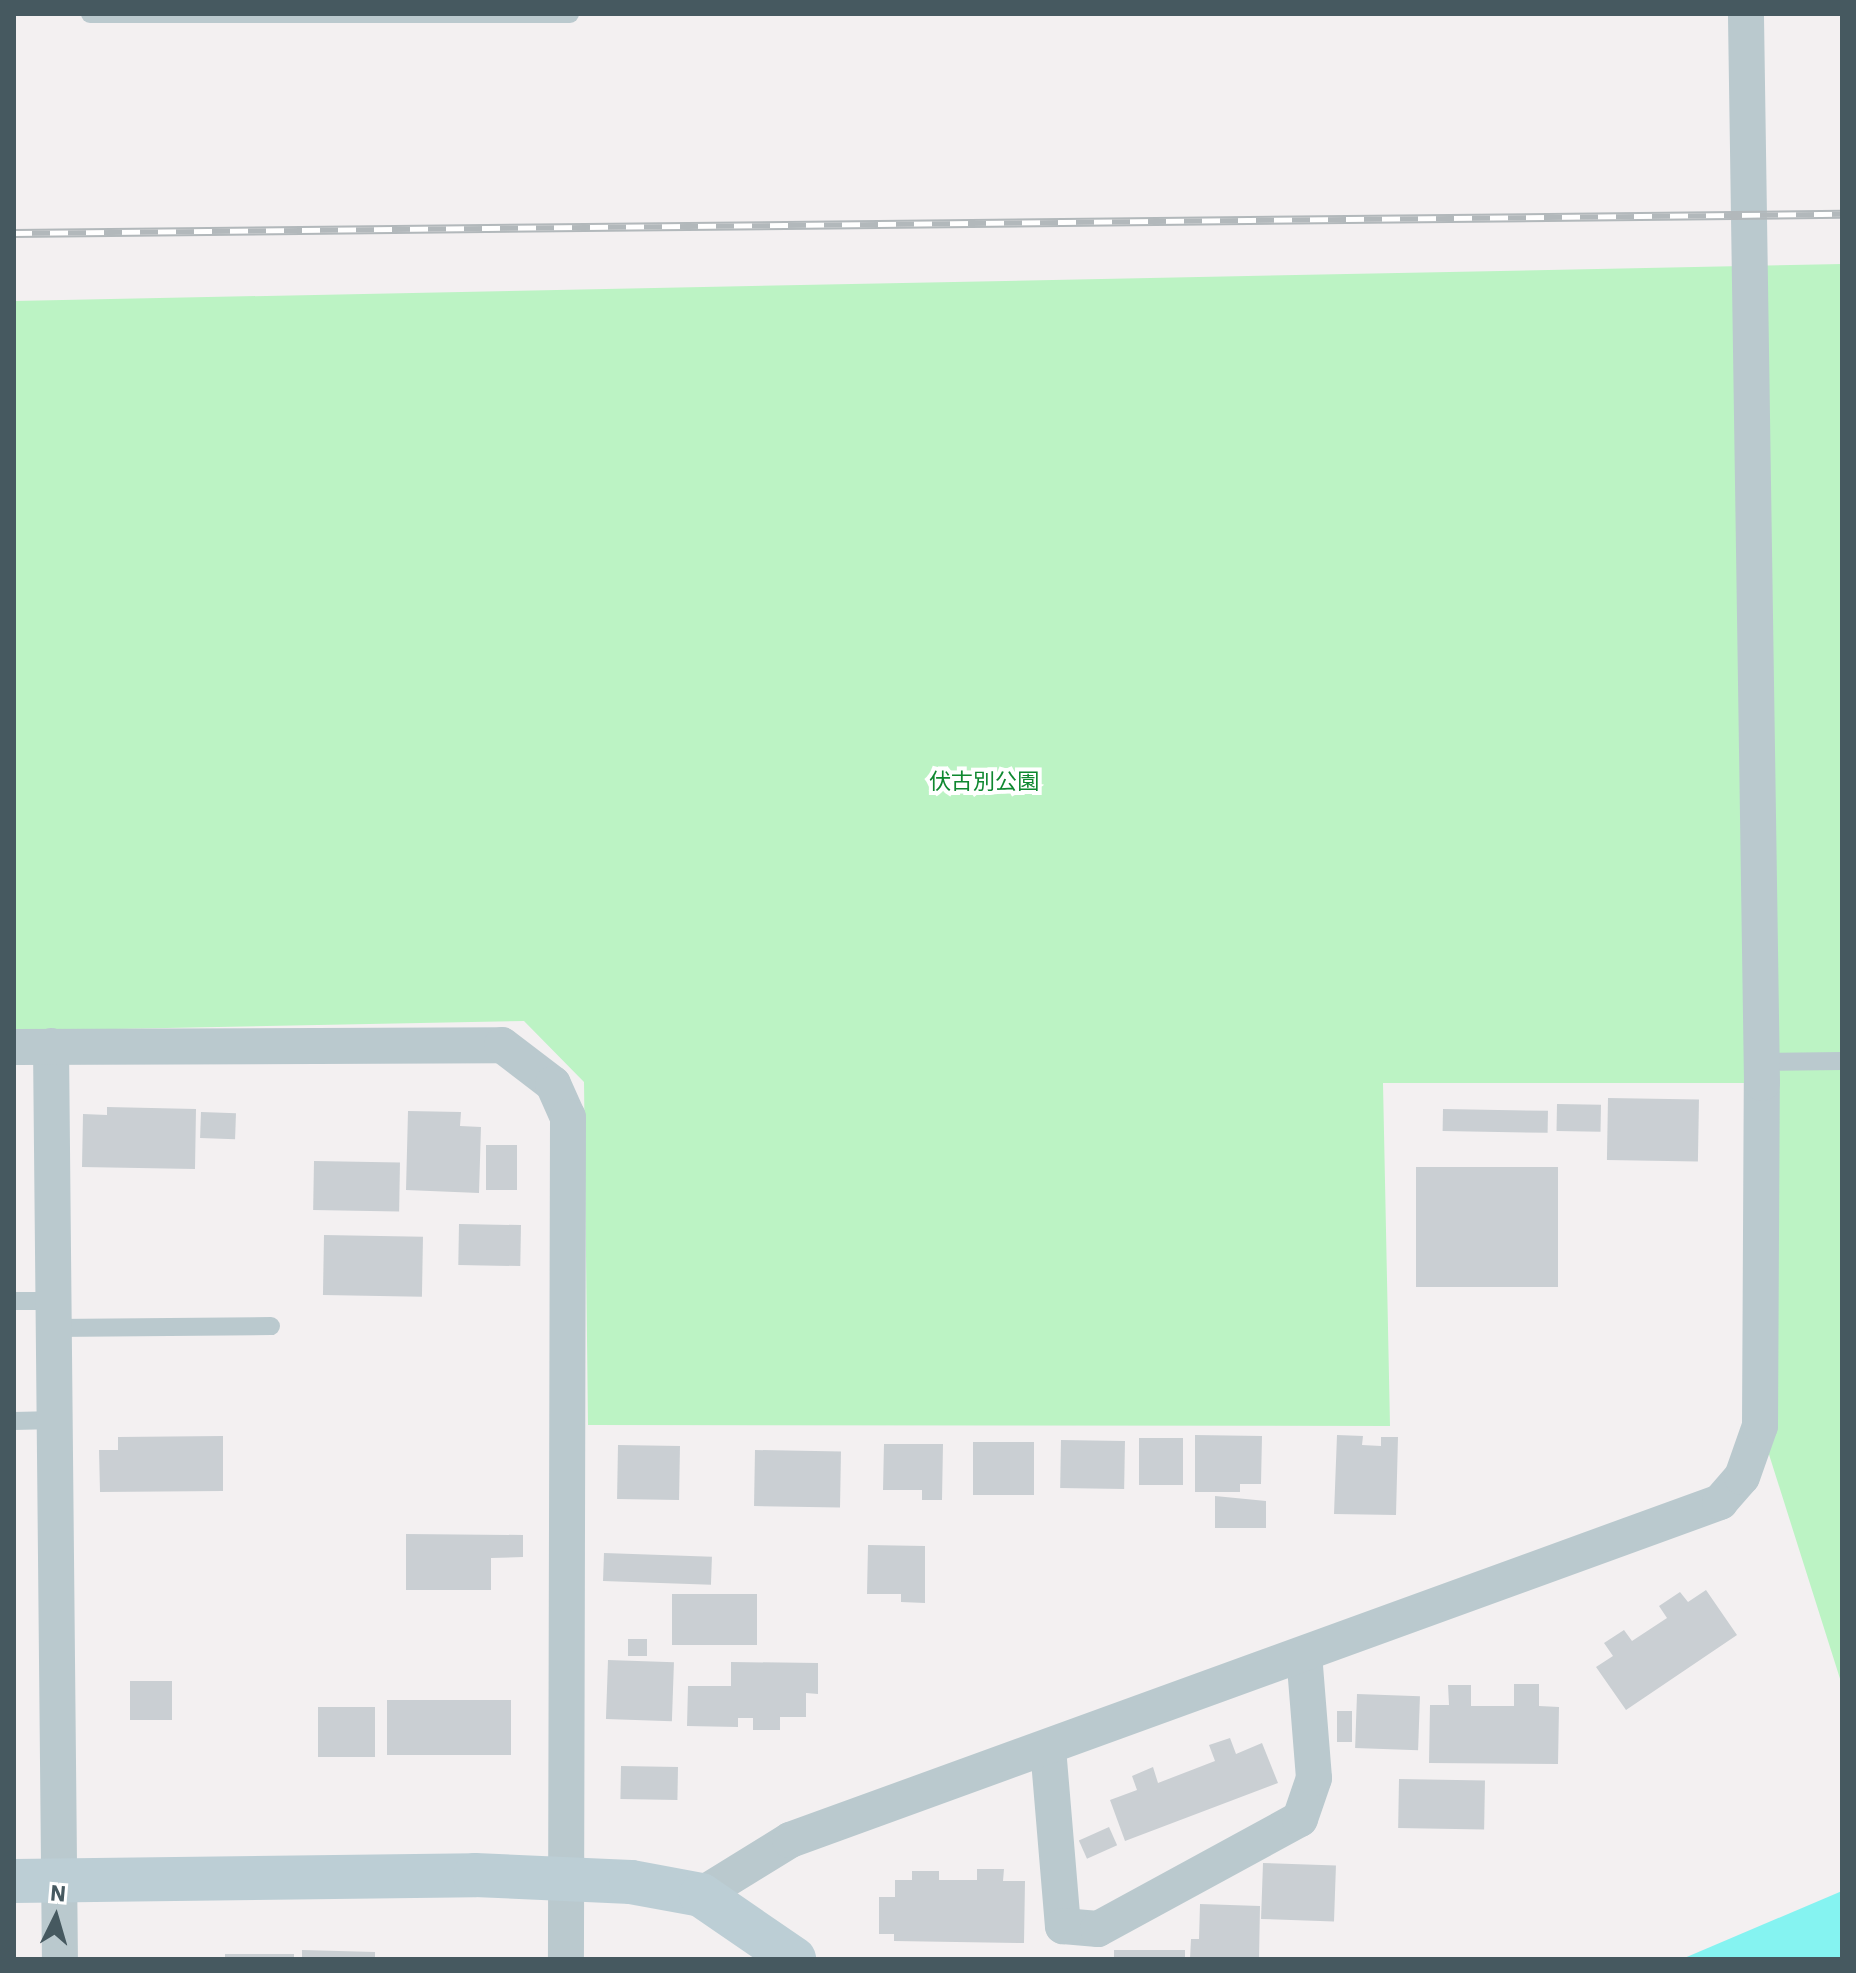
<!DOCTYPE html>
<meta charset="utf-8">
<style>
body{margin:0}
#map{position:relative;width:1856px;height:1973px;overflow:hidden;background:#f3f0f1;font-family:"IBM Plex Sans","Noto Sans JP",sans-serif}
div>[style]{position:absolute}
.green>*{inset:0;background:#bcf3c4}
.water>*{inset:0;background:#85f3f1}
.building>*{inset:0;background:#cacfd3;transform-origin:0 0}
.lane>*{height:18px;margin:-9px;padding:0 9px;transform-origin:9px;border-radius:9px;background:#bac9ce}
.street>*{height:36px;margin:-18px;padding:0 18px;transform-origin:18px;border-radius:18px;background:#bac9ce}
.secondary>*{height:44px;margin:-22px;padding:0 22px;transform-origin:22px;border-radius:22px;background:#bcced5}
.rail>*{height:9px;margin-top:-4.5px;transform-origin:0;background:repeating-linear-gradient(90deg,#fff 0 18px,#b2b8bb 0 36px);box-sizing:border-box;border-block:2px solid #b2b8bb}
span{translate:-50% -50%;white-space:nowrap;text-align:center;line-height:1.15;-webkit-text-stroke:8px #fff;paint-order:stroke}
.park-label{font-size:22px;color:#0f8830}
.frame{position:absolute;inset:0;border:16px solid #465960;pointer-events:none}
.north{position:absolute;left:16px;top:1877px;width:80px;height:80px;-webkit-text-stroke:6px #fff;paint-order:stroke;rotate:5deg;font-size:22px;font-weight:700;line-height:32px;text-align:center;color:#465960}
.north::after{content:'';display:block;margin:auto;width:28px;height:36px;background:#465960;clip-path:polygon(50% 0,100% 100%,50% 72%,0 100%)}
</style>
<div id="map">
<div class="green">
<i style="clip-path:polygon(1842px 264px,1842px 1685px,1760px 1426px,1761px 1083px,1383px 1083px,1390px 1426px,588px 1425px,584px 1082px,524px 1021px,14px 1031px,14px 301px)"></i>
</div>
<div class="water">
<i style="clip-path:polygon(1842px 1891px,1842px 1959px,1682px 1959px)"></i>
</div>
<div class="building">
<i style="left:1608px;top:1098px;width:91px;height:62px;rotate:1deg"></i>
<i style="left:1557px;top:1104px;width:44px;height:27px;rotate:1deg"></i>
<i style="clip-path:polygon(107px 1107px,196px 1109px,195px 1169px,82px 1167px,83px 1114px,107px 1115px)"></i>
<i style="left:1443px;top:1109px;width:105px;height:22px;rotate:1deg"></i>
<i style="clip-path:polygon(408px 1111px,461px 1112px,460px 1126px,481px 1127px,479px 1193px,406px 1190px)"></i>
<i style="left:201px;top:1112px;width:35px;height:26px;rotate:2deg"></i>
<i style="left:486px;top:1145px;width:31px;height:45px"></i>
<i style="left:314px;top:1161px;width:86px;height:49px;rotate:1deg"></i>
<i style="left:1416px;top:1167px;width:142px;height:120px"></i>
<i style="left:459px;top:1224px;width:62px;height:41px;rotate:1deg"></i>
<i style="left:324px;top:1235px;width:99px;height:60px;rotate:1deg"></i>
<i style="clip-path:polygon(1195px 1435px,1262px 1436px,1261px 1484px,1240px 1484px,1240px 1492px,1195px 1492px)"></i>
<i style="clip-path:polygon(1337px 1435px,1363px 1436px,1362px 1445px,1381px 1446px,1381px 1437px,1398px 1437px,1396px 1515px,1334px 1514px)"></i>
<i style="clip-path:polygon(223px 1436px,223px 1491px,100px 1492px,99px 1450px,118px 1450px,118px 1437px)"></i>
<i style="left:1183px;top:1438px;width:47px;height:44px;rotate:90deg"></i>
<i style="left:1061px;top:1440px;width:64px;height:48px;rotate:1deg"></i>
<i style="left:973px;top:1442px;width:61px;height:53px"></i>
<i style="clip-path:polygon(884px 1444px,943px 1444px,942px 1500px,922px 1500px,922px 1490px,883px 1490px)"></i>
<i style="left:618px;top:1445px;width:62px;height:54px;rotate:1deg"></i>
<i style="left:755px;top:1450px;width:86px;height:56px;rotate:1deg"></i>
<i style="clip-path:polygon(1215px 1496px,1266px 1501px,1266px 1528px,1215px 1528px)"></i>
<i style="clip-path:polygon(406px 1534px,523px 1535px,523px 1557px,491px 1558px,491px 1590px,406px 1590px)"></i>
<i style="clip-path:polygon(868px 1545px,925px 1546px,925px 1603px,901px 1602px,901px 1594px,867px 1594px)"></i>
<i style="left:604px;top:1553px;width:108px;height:28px;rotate:2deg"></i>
<i style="clip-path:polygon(1706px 1590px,1737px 1635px,1626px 1710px,1596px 1667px,1613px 1656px,1604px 1643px,1624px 1630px,1632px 1641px,1667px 1618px,1659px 1606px,1680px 1592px,1688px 1602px)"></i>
<i style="left:672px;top:1594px;width:85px;height:51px"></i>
<i style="left:628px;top:1639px;width:19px;height:17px"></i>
<i style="left:608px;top:1660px;width:66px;height:59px;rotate:2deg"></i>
<i style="clip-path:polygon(731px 1662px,818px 1663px,818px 1694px,806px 1693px,806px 1717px,780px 1717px,780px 1730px,753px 1730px,753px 1718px,738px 1718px,738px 1727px,687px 1726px,688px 1686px,731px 1686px)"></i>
<i style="left:172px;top:1681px;width:39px;height:42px;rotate:90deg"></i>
<i style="clip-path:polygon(1514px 1684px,1539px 1684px,1539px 1706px,1559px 1707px,1558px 1764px,1429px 1763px,1430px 1705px,1449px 1705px,1448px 1685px,1471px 1685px,1471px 1706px,1514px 1706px)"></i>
<i style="left:1357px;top:1694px;width:63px;height:54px;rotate:2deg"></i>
<i style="left:511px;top:1700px;width:55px;height:124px;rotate:90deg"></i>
<i style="left:318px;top:1707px;width:57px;height:50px"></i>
<i style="left:1337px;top:1711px;width:15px;height:31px"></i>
<i style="clip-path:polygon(1230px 1738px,1236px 1754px,1262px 1743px,1278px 1783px,1125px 1841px,1110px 1800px,1137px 1790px,1132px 1776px,1153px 1767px,1158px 1783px,1215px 1761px,1209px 1745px)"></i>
<i style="left:621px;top:1766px;width:57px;height:33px;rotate:1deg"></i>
<i style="left:1399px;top:1779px;width:86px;height:49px;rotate:1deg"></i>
<i style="left:1109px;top:1827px;width:20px;height:33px;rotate:66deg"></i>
<i style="left:1263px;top:1863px;width:73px;height:56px;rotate:2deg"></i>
<i style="clip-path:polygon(977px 1869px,1004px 1869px,1003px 1881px,1025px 1881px,1024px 1943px,894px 1941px,894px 1934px,879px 1934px,879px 1897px,895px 1897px,895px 1880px,912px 1880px,912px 1871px,939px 1871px,939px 1880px,977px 1880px)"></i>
<i style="clip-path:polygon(1200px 1904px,1260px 1906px,1259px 1959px,1190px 1959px,1191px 1939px,1199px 1939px)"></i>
<i style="clip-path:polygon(302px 1950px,375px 1952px,375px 1959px,302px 1959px)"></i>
<i style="left:1114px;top:1950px;width:71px;height:9px"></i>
<i style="left:225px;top:1954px;width:69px;height:5px"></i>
</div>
<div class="lane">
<i style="left:90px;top:14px;width:480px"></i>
<i style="left:1761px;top:1062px;width:81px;rotate:-0.7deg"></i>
<i style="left:14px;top:1301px;width:40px"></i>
<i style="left:54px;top:1328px;width:217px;rotate:-0.5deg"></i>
<i style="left:14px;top:1421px;width:41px;rotate:-1.4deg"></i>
</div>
<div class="street">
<i style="left:51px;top:1046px;width:913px;rotate:89.44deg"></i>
<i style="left:14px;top:1047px;width:488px;rotate:-0.2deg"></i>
<i style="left:502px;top:1045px;width:64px;rotate:37.4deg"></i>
<i style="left:553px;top:1084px;width:36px;rotate:66deg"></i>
<i style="left:568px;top:1117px;width:842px;rotate:90.14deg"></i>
<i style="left:1048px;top:1748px;width:179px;rotate:85.2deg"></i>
<i style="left:1063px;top:1926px;width:35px;rotate:5deg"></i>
<i style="left:1098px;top:1929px;width:230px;rotate:-28.6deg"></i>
<i style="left:1300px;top:1819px;width:43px;rotate:-71.1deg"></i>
<i style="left:1314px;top:1778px;width:124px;rotate:-94.6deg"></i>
<i style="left:701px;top:1895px;width:105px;rotate:-31.7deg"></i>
<i style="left:790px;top:1840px;width:990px;rotate:-19.97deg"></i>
<i style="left:1720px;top:1502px;width:33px;rotate:-49deg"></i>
<i style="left:1742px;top:1477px;width:54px;rotate:-70.6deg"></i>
<i style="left:1760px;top:1426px;width:343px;rotate:-89.7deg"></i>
<i style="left:1762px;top:1083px;width:1069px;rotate:-90.86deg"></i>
</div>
<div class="secondary">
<i style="left:14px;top:1881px;width:461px;rotate:-0.7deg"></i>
<i style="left:475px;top:1875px;width:156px;rotate:2.6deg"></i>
<i style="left:631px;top:1882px;width:71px;rotate:10.5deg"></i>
<i style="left:701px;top:1895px;width:113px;rotate:34.5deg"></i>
</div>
<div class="rail">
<i style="left:14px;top:233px;width:1828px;rotate:-0.6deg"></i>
</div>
<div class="park-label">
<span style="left:984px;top:781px">伏古別公園</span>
</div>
<div class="frame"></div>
<div class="north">N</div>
</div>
